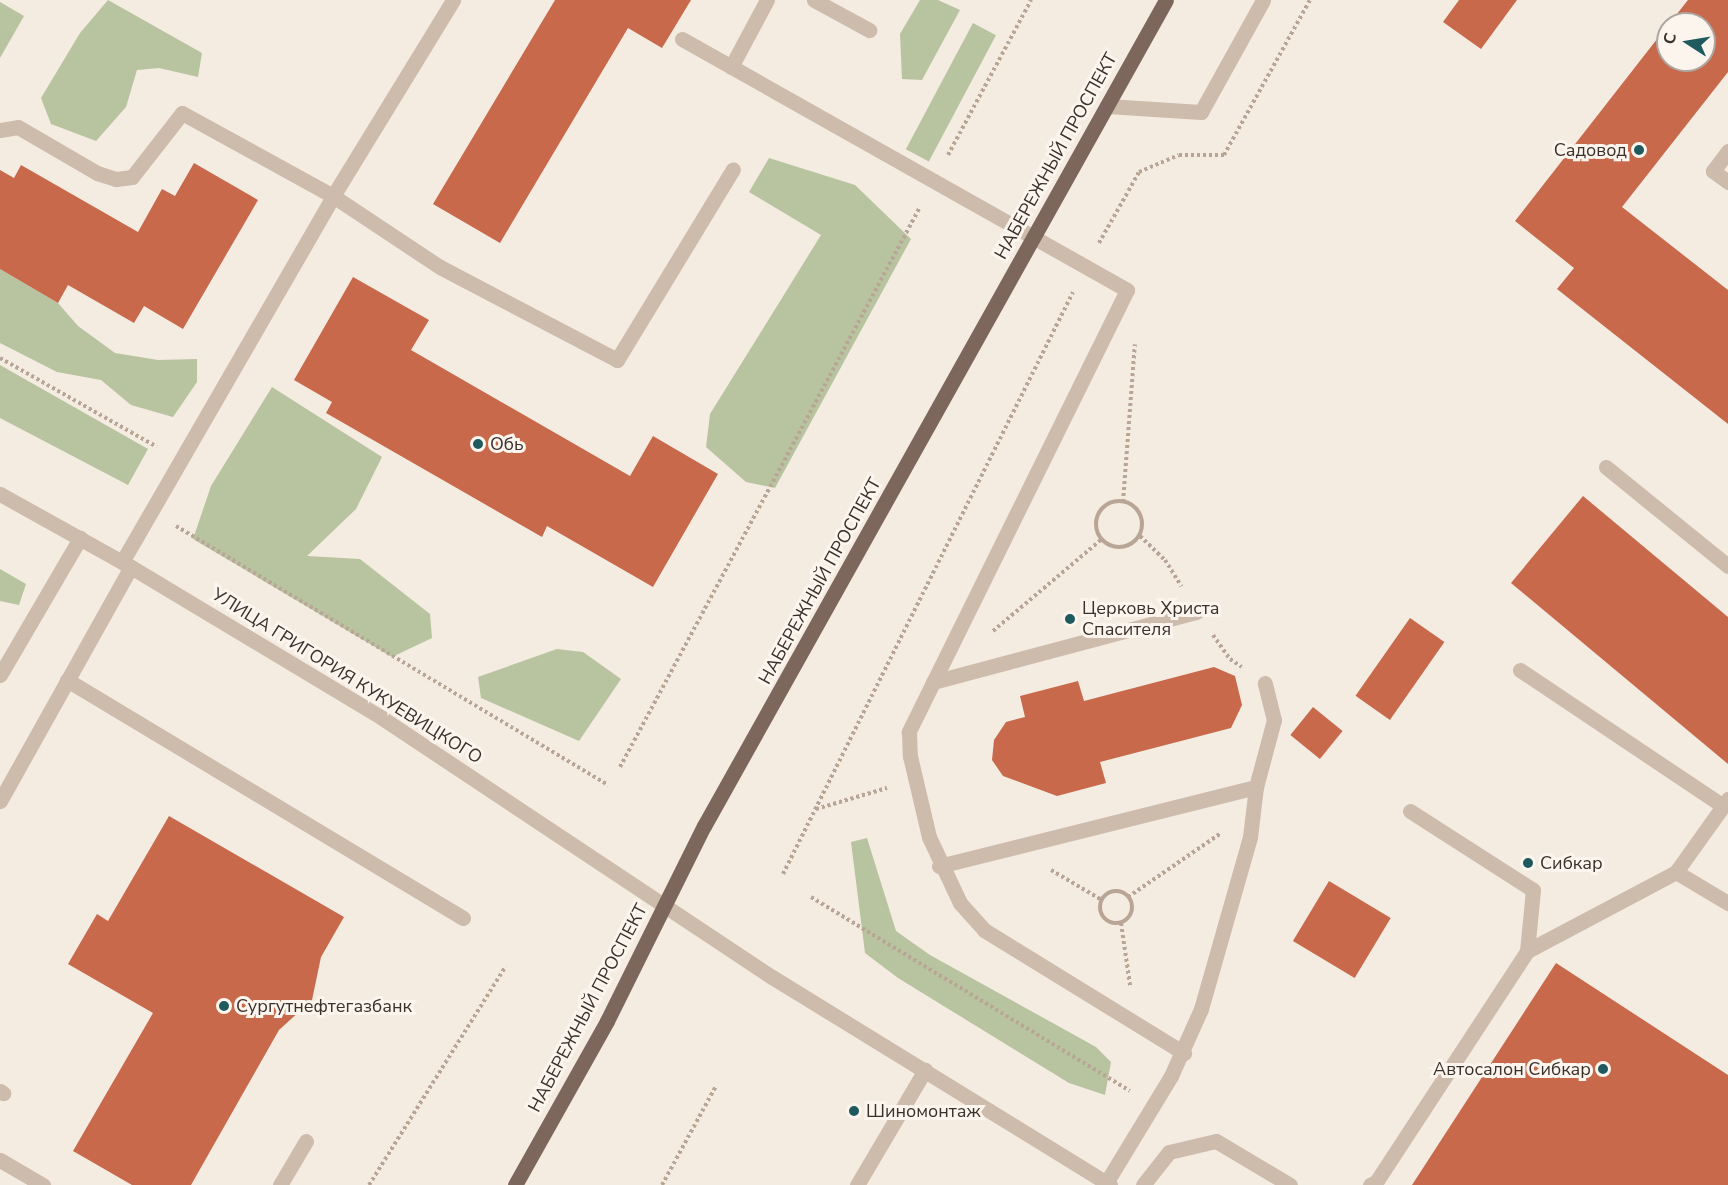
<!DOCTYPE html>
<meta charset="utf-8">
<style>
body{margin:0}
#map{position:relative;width:1728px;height:1185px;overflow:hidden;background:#f4ebe1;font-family:"Nunito Sans",sans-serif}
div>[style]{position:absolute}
.green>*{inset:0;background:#b8c4a0;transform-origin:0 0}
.building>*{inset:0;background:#c8694b;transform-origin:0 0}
.path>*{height:4px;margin-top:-2px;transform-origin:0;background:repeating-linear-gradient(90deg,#b9a596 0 3px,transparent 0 6px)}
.path>.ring{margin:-2px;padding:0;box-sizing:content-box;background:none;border:4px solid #b9a596;border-radius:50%}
.minor>*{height:15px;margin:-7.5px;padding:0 7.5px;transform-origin:7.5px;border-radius:7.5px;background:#cdbbac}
.major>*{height:15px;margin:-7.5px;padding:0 7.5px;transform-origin:7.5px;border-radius:7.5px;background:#7d675c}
.dots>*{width:16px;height:16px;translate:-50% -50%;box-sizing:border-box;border:3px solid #fbf5ee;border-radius:50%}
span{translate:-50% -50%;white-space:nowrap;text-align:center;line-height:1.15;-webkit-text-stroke:6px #fbf5ee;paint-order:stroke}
.poi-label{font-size:18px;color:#3b302b}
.right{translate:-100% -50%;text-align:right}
.left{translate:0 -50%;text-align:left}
.street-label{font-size:18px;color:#3b302b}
.north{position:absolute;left:1656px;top:12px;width:60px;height:60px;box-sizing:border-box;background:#fbf5ee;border:2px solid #aea6a0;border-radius:50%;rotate:282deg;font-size:16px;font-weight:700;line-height:24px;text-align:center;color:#3b302b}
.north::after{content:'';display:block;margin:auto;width:21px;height:27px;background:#1f5a5e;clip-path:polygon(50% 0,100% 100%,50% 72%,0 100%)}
</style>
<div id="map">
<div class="green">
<i style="clip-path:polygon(108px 0,202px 53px,198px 77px,159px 68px,137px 70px,126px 107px,96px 141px,51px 124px,41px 98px,80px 33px)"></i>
<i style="clip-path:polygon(920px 0,938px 0,960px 10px,922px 80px,902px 79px,900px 34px)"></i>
<i style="clip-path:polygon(0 2px,24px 16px,0 58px)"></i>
<i style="left:973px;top:23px;width:26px;height:143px;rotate:28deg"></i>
<i style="clip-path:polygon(769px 158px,855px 185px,911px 239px,775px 488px,746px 482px,706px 447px,710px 414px,821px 235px,749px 192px)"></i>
<i style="clip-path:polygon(0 269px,58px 303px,78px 326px,115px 353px,158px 360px,197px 359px,197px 382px,173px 417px,131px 405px,101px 380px,57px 372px,0 343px)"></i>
<i style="clip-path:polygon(0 365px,148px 449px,128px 485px,0 418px)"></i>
<i style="clip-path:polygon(272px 387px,382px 457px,356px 509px,307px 556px,360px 559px,430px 614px,432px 638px,392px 657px,193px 539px,211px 486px)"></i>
<i style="clip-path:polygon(0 569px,26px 584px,19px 605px,0 601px)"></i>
<i style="clip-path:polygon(557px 649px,583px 652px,621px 679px,579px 741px,481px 698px,478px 677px)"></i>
<i style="clip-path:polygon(867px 838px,896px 931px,930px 955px,1096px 1047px,1111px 1062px,1105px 1095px,1069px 1083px,898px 978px,865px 953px,851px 842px)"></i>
</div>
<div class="building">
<i style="clip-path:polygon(555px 0,691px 0,662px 48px,628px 28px,500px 243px,433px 204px)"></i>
<i style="clip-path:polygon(1459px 0,1517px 0,1481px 49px,1443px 22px)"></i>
<i style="clip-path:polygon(1688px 0,1728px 0,1728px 72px,1622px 207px,1728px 290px,1728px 424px,1557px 289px,1574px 268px,1515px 221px,1668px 25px,1668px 60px,1704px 60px,1704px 24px,1669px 24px)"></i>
<i style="clip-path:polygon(194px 163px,258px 200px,183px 329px,144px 306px,134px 323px,68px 285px,58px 303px,0 269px,0 170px,14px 178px,21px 165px,138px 232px,162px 189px,175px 196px)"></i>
<i style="clip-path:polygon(353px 277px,429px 320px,411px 350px,630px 476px,653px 436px,718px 474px,653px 587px,547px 526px,542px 537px,326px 413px,332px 402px,294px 380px)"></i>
<i style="clip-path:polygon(1583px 496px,1728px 617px,1728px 764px,1511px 583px)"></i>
<i style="left:1410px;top:618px;width:42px;height:95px;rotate:35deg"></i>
<i style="clip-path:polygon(1214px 667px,1235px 676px,1242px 705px,1231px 728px,1100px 762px,1106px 783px,1057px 796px,1003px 776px,992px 760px,994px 740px,1006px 722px,1025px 717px,1020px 696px,1078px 681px,1084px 701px)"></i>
<i style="left:1313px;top:707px;width:38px;height:36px;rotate:39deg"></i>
<i style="clip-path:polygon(169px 816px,344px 917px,321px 957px,312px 1000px,279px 1030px,191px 1185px,132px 1185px,73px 1151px,153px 1013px,68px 964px,97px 914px,108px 921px)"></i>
<i style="left:1329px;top:881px;width:72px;height:70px;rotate:31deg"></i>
<i style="clip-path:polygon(1556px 963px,1728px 1075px,1728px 1185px,1412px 1185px)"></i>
</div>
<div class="path">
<i style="left:948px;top:155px;width:176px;rotate:-61.8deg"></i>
<i style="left:1099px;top:243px;width:81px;rotate:-60.6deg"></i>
<i style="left:1139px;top:172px;width:43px;rotate:-23deg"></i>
<i style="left:1179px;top:155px;width:45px"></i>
<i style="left:1224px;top:155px;width:177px;rotate:-61deg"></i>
<i style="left:0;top:358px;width:180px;rotate:29.5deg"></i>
<i class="ring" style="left:1096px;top:501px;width:42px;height:42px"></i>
<i style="left:1123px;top:502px;width:158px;rotate:-85.7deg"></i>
<i style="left:176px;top:526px;width:504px;rotate:30.94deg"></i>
<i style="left:1140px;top:536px;width:35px;rotate:44deg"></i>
<i style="left:1165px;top:560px;width:31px;rotate:58deg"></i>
<i style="left:993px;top:631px;width:143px;rotate:-40.2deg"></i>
<i style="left:1213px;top:635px;width:29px;rotate:55deg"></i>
<i style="left:1230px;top:659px;width:14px;rotate:34deg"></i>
<i style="left:620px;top:767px;width:635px;rotate:-61.82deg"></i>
<i style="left:816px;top:809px;width:74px;rotate:-16.5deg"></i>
<i style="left:1051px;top:870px;width:59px;rotate:30.5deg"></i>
<i style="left:783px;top:874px;width:650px;rotate:-63.51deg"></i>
<i class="ring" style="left:1100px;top:891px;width:28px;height:28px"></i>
<i style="left:811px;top:897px;width:373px;rotate:31.3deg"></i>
<i style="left:1128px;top:897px;width:113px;rotate:-34.5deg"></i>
<i style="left:1121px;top:923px;width:63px;rotate:81.7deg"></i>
<i style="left:369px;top:1185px;width:258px;rotate:-58deg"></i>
<i style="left:662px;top:1185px;width:113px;rotate:-61.4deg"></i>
</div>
<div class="minor">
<i style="left:814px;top:0;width:63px;rotate:28.6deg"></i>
<i style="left:682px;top:39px;width:511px;rotate:29.42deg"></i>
<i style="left:1127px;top:290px;width:493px;rotate:116.3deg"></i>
<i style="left:909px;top:732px;width:24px;rotate:88deg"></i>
<i style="left:910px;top:756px;width:83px;rotate:76.8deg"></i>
<i style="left:929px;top:837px;width:73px;rotate:64.8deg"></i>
<i style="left:960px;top:903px;width:36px;rotate:48deg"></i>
<i style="left:984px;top:930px;width:235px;rotate:31.6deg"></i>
<i style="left:731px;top:67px;width:76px;rotate:-61.8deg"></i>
<i style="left:1107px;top:106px;width:94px;rotate:3.7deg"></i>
<i style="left:1201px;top:112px;width:128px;rotate:-61deg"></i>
<i style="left:0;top:130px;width:18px;rotate:-9deg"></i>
<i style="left:18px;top:127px;width:91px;rotate:30.2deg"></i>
<i style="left:97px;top:173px;width:20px;rotate:18deg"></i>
<i style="left:116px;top:179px;width:16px;rotate:-7deg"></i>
<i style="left:132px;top:177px;width:81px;rotate:-52deg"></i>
<i style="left:182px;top:113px;width:172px;rotate:28.8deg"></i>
<i style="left:333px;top:196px;width:128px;rotate:33.6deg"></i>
<i style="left:440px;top:267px;width:200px;rotate:27.7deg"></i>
<i style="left:617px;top:360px;width:223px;rotate:-58.7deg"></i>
<i style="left:1728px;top:151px;width:25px;rotate:127deg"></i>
<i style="left:1713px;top:171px;width:19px;rotate:36deg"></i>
<i style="left:1606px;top:467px;width:157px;rotate:39.1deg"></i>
<i style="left:0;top:494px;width:150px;rotate:29.1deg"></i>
<i style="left:131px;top:567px;width:293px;rotate:31deg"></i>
<i style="left:382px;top:718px;width:468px;rotate:33.6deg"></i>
<i style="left:772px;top:977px;width:397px;rotate:31.6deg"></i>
<i style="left:122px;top:562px;width:422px;rotate:-60deg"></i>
<i style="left:333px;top:196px;width:230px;rotate:-58.5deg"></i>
<i style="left:1520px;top:670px;width:244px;rotate:33.8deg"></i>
<i style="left:0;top:675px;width:159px;rotate:-59.7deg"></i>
<i style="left:67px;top:680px;width:462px;rotate:31deg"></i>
<i style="left:933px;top:682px;width:273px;rotate:-14.9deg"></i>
<i style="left:0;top:801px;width:268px;rotate:-60.8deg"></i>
<i style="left:1410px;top:811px;width:146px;rotate:32.7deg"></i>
<i style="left:1533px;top:890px;width:61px;rotate:95.6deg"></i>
<i style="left:939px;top:866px;width:327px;rotate:-14deg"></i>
<i style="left:1256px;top:787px;width:69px;rotate:-75deg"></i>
<i style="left:1274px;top:720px;width:38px;rotate:-104deg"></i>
<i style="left:1676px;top:872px;width:61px;rotate:30.8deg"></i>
<i style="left:0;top:1091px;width:4px;rotate:34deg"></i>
<i style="left:0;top:1160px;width:50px;rotate:30.2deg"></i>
<i style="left:1106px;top:1183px;width:125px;rotate:-58.7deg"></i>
<i style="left:1171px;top:1076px;width:73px;rotate:-65.9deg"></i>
<i style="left:1201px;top:1009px;width:179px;rotate:-74.1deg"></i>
<i style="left:1250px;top:837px;width:50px;rotate:-83.2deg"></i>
<i style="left:280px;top:1185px;width:51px;rotate:-59.4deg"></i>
<i style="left:857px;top:1185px;width:134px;rotate:-59.4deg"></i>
<i style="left:1143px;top:1185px;width:42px;rotate:-51.8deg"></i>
<i style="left:1169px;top:1152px;width:48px;rotate:-13.2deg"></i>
<i style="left:1216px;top:1141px;width:86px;rotate:30.7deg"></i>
<i style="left:1370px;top:1185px;width:7px;rotate:-27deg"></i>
<i style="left:1376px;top:1182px;width:276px;rotate:-56.8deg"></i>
<i style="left:1527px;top:951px;width:169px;rotate:-27.9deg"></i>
<i style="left:1676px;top:872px;width:90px;rotate:-54.5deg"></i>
</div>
<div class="major">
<i style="left:515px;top:1185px;width:188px;rotate:-60.7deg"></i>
<i style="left:607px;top:1021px;width:218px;rotate:-63.6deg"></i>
<i style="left:704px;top:826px;width:946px;rotate:-60.78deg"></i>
</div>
<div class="dots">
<i style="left:1639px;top:150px;background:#1f5a5e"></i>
<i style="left:478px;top:444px;background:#1f5a5e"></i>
<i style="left:1070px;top:619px;background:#1f5a5e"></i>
<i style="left:1528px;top:863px;background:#1f5a5e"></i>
<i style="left:224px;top:1006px;background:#1f5a5e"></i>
<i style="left:1603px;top:1069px;background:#1f5a5e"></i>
<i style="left:854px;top:1111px;background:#1f5a5e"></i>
</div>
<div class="poi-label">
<span class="right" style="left:1627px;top:150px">Садовод</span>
<span class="left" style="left:490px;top:444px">Обь</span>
<span class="left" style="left:1082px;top:619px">Церковь Христа<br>Спасителя</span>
<span class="left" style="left:1540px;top:863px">Сибкар</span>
<span class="left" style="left:236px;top:1006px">Сургутнефтегазбанк</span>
<span class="right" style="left:1591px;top:1069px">Автосалон Сибкар</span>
<span class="left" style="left:866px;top:1111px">Шиномонтаж</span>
</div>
<div class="street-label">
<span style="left:1056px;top:156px;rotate:-61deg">НАБЕРЕЖНЫЙ ПРОСПЕКТ</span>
<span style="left:820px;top:581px;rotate:-61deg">НАБЕРЕЖНЫЙ ПРОСПЕКТ</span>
<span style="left:347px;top:676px;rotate:32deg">УЛИЦА ГРИГОРИЯ КУКУЕВИЦКОГО</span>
<span style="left:588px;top:1008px;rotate:-62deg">НАБЕРЕЖНЫЙ ПРОСПЕКТ</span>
</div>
<div class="north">С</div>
</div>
